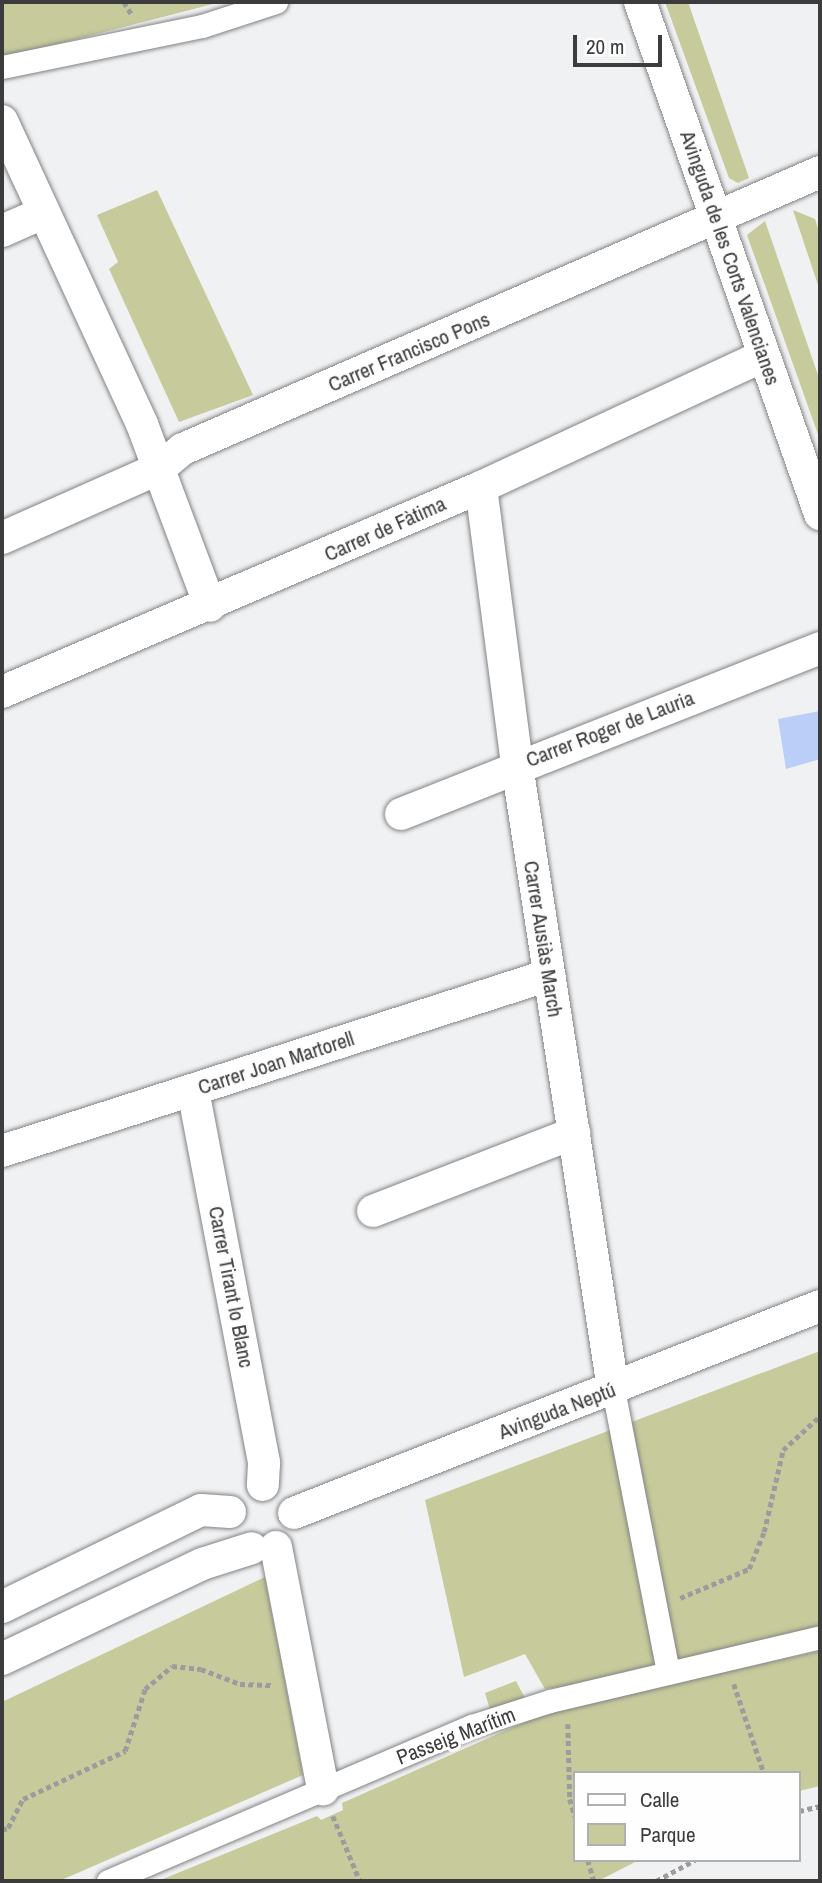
<!DOCTYPE html>
<meta charset="utf-8">
<style>
body{margin:0}
#map{position:relative;width:822px;height:1883px;overflow:hidden;background:#f0f1f3;font-family:"Archivo Narrow",sans-serif}
div>[style]{position:absolute}
.green>*{inset:0;background:#c7ca9b}
.water>*{inset:0;background:#bbcef8}
.path>*{height:4.5px;margin-top:-2.25px;transform-origin:0;background:repeating-linear-gradient(90deg,#9c9c9e 0 5px,transparent 0 8.5px)}
.roads{filter:drop-shadow(0 0 2px #828385) drop-shadow(0 0 2px #828385)}
.pedestrian>*{height:23px;margin:-11.5px;padding:0 11.5px;transform-origin:11.5px;border-radius:11.5px;background:#fff}
.minor>*{height:32px;margin:-16px;padding:0 16px;transform-origin:16px;border-radius:16px;background:#fff}
span{translate:-50% -50%;white-space:nowrap;text-align:center;line-height:1.15;-webkit-text-stroke:6px #fefeff;paint-order:stroke}
.street-label{font-size:21px;color:#3c3c3d}
.frame{position:absolute;inset:0;border:4px solid #3c3c3d;pointer-events:none}
.legend{position:absolute;left:573px;top:1771px;width:228px;height:91px;box-sizing:border-box;background:#fefeff;border:2px solid #b0b0b1;margin:0;padding:9px 12px;list-style:none;font-size:21px;color:#3c3c3d}
.legend li{display:flex;align-items:center;gap:14px;height:35px}
.legend b{width:35px;border:2px solid #b0b0b1}
.scale{position:absolute;left:573px;top:35px;width:89px;height:32px;box-sizing:border-box;border:4px solid #3c3c3d;border-top:0;padding-left:9px;font-size:21px;line-height:24px;white-space:nowrap;color:#3c3c3d;-webkit-text-stroke:5px #fefeff;paint-order:stroke}
</style>
<div id="map">
<div class="green">
<i style="clip-path:polygon(2px 2px,221px 2px,3px 58px)"></i>
<i style="clip-path:polygon(665px 2px,688px 2px,749px 178px,738px 183px,729px 178px)"></i>
<i style="clip-path:polygon(157px 190px,253px 395px,179px 422px,109px 269px,118px 262px,97px 215px)"></i>
<i style="clip-path:polygon(793px 210px,815px 219px,820px 235px,820px 291px)"></i>
<i style="clip-path:polygon(765px 221px,820px 381px,820px 440px,747px 235px)"></i>
<i style="clip-path:polygon(820px 1351px,820px 1631px,668px 1673px,545px 1689px,525px 1654px,464px 1677px,425px 1500px)"></i>
<i style="clip-path:polygon(265px 1577px,303px 1775px,59px 1881px,2px 1881px,2px 1702px)"></i>
<i style="clip-path:polygon(820px 1651px,820px 1786px,799px 1791px,799px 1773px,575px 1773px,575px 1860px,639px 1860px,598px 1881px,158px 1881px,317px 1816px,321px 1820px,343px 1810px,342px 1803px,554px 1709px)"></i>
<i style="clip-path:polygon(516px 1681px,525px 1698px,491px 1713px,485px 1693px)"></i>
</div>
<div class="water">
<i style="clip-path:polygon(820px 711px,820px 759px,786px 769px,778px 719px)"></i>
</div>
<div class="path">
<i style="left:124px;top:2px;width:15px;rotate:58deg"></i>
<i style="left:680px;top:1598px;width:75px;rotate:-22.8deg"></i>
<i style="left:749px;top:1569px;width:40px;rotate:-68deg"></i>
<i style="left:764px;top:1532px;width:84px;rotate:-77deg"></i>
<i style="left:783px;top:1450px;width:50px;rotate:-42.6deg"></i>
<i style="left:734px;top:1684px;width:94px;rotate:71.4deg"></i>
<i style="left:568px;top:1724px;width:75px;rotate:88.5deg"></i>
<i style="left:570px;top:1799px;width:18px;rotate:74deg"></i>
<i style="left:799px;top:1811px;width:22px;rotate:-13deg"></i>
<i style="left:333px;top:1816px;width:70px;rotate:67.4deg"></i>
<i style="left:2px;top:1830px;width:6px;rotate:-18deg"></i>
<i style="left:8px;top:1828px;width:33px;rotate:-63deg"></i>
<i style="left:23px;top:1799px;width:113px;rotate:-25.2deg"></i>
<i style="left:125px;top:1751px;width:65px;rotate:-72.1deg"></i>
<i style="left:145px;top:1689px;width:35px;rotate:-40deg"></i>
<i style="left:172px;top:1666px;width:29px;rotate:6deg"></i>
<i style="left:201px;top:1669px;width:42px;rotate:21deg"></i>
<i style="left:240px;top:1684px;width:33px;rotate:2deg"></i>
<i style="left:588px;top:1860px;width:22px;rotate:74deg"></i>
<i style="left:656px;top:1881px;width:44px;rotate:-28.3deg"></i>
</div>
<div class="roads">
<div class="pedestrian">
<i style="left:2px;top:67px;width:204px;rotate:-11.6deg"></i>
<i style="left:202px;top:26px;width:78px;rotate:-18deg"></i>
<i style="left:613px;top:1389px;width:289px;rotate:79deg"></i>
<i style="left:108px;top:1881px;width:396px;rotate:-23.1deg"></i>
<i style="left:472px;top:1726px;width:82px;rotate:-17.8deg"></i>
<i style="left:550px;top:1701px;width:277px;rotate:-13.3deg"></i>
</div>
<div class="minor">
<i style="left:640px;top:2px;width:543px;rotate:70.63deg"></i>
<i style="left:2px;top:121px;width:334px;rotate:65.2deg"></i>
<i style="left:142px;top:424px;width:194px;rotate:69.5deg"></i>
<i style="left:2px;top:231px;width:45px;rotate:-23.7deg"></i>
<i style="left:481px;top:487px;width:280px;rotate:82.6deg"></i>
<i style="left:517px;top:765px;width:631px;rotate:81.25deg"></i>
<i style="left:2px;top:538px;width:173px;rotate:-23.9deg"></i>
<i style="left:160px;top:468px;width:30px;rotate:-40deg"></i>
<i style="left:183px;top:449px;width:695px;rotate:-23.5deg"></i>
<i style="left:2px;top:692px;width:521px;rotate:-23.17deg"></i>
<i style="left:481px;top:487px;width:311px;rotate:-24.9deg"></i>
<i style="left:401px;top:814px;width:451px;rotate:-21.6deg"></i>
<i style="left:193px;top:1090px;width:380px;rotate:79.2deg"></i>
<i style="left:264px;top:1463px;width:22px;rotate:93deg"></i>
<i style="left:2px;top:1151px;width:575px;rotate:-17.84deg"></i>
<i style="left:373px;top:1211px;width:216px;rotate:-21.2deg"></i>
<i style="left:294px;top:1513px;width:565px;rotate:-21.48deg"></i>
<i style="left:276px;top:1547px;width:247px;rotate:79deg"></i>
<i style="left:2px;top:1607px;width:221px;rotate:-26deg"></i>
<i style="left:201px;top:1510px;width:29px;rotate:4deg"></i>
<i style="left:2px;top:1659px;width:221px;rotate:-25.4deg"></i>
<i style="left:202px;top:1564px;width:52px;rotate:-17.7deg"></i>
</div>
</div>
<div class="street-label">
<span style="left:730px;top:258px;rotate:71deg">Avinguda de les Corts Valencianes</span>
<span style="left:409px;top:352px;rotate:-23deg">Carrer Francisco Pons</span>
<span style="left:385px;top:529px;rotate:-24deg">Carrer de Fàtima</span>
<span style="left:610px;top:729px;rotate:-21deg">Carrer Roger de Lauria</span>
<span style="left:543px;top:939px;rotate:81deg">Carrer Ausiàs March</span>
<span style="left:276px;top:1063px;rotate:-18deg">Carrer Joan Martorell</span>
<span style="left:231px;top:1287px;rotate:79deg">Carrer Tirant lo Blanc</span>
<span style="left:557px;top:1411px;rotate:-21deg">Avinguda Neptú</span>
<span style="left:456px;top:1736px;rotate:-21deg">Passeig Marítim</span>
</div>
<div class="frame"></div>
<ul class="legend">
<li><b style="height:9px;background:#fff"></b>Calle</li>
<li><b style="height:19px;background:#c7ca9b"></b>Parque</li>
</ul>
<div class="scale">20 m</div>
</div>
